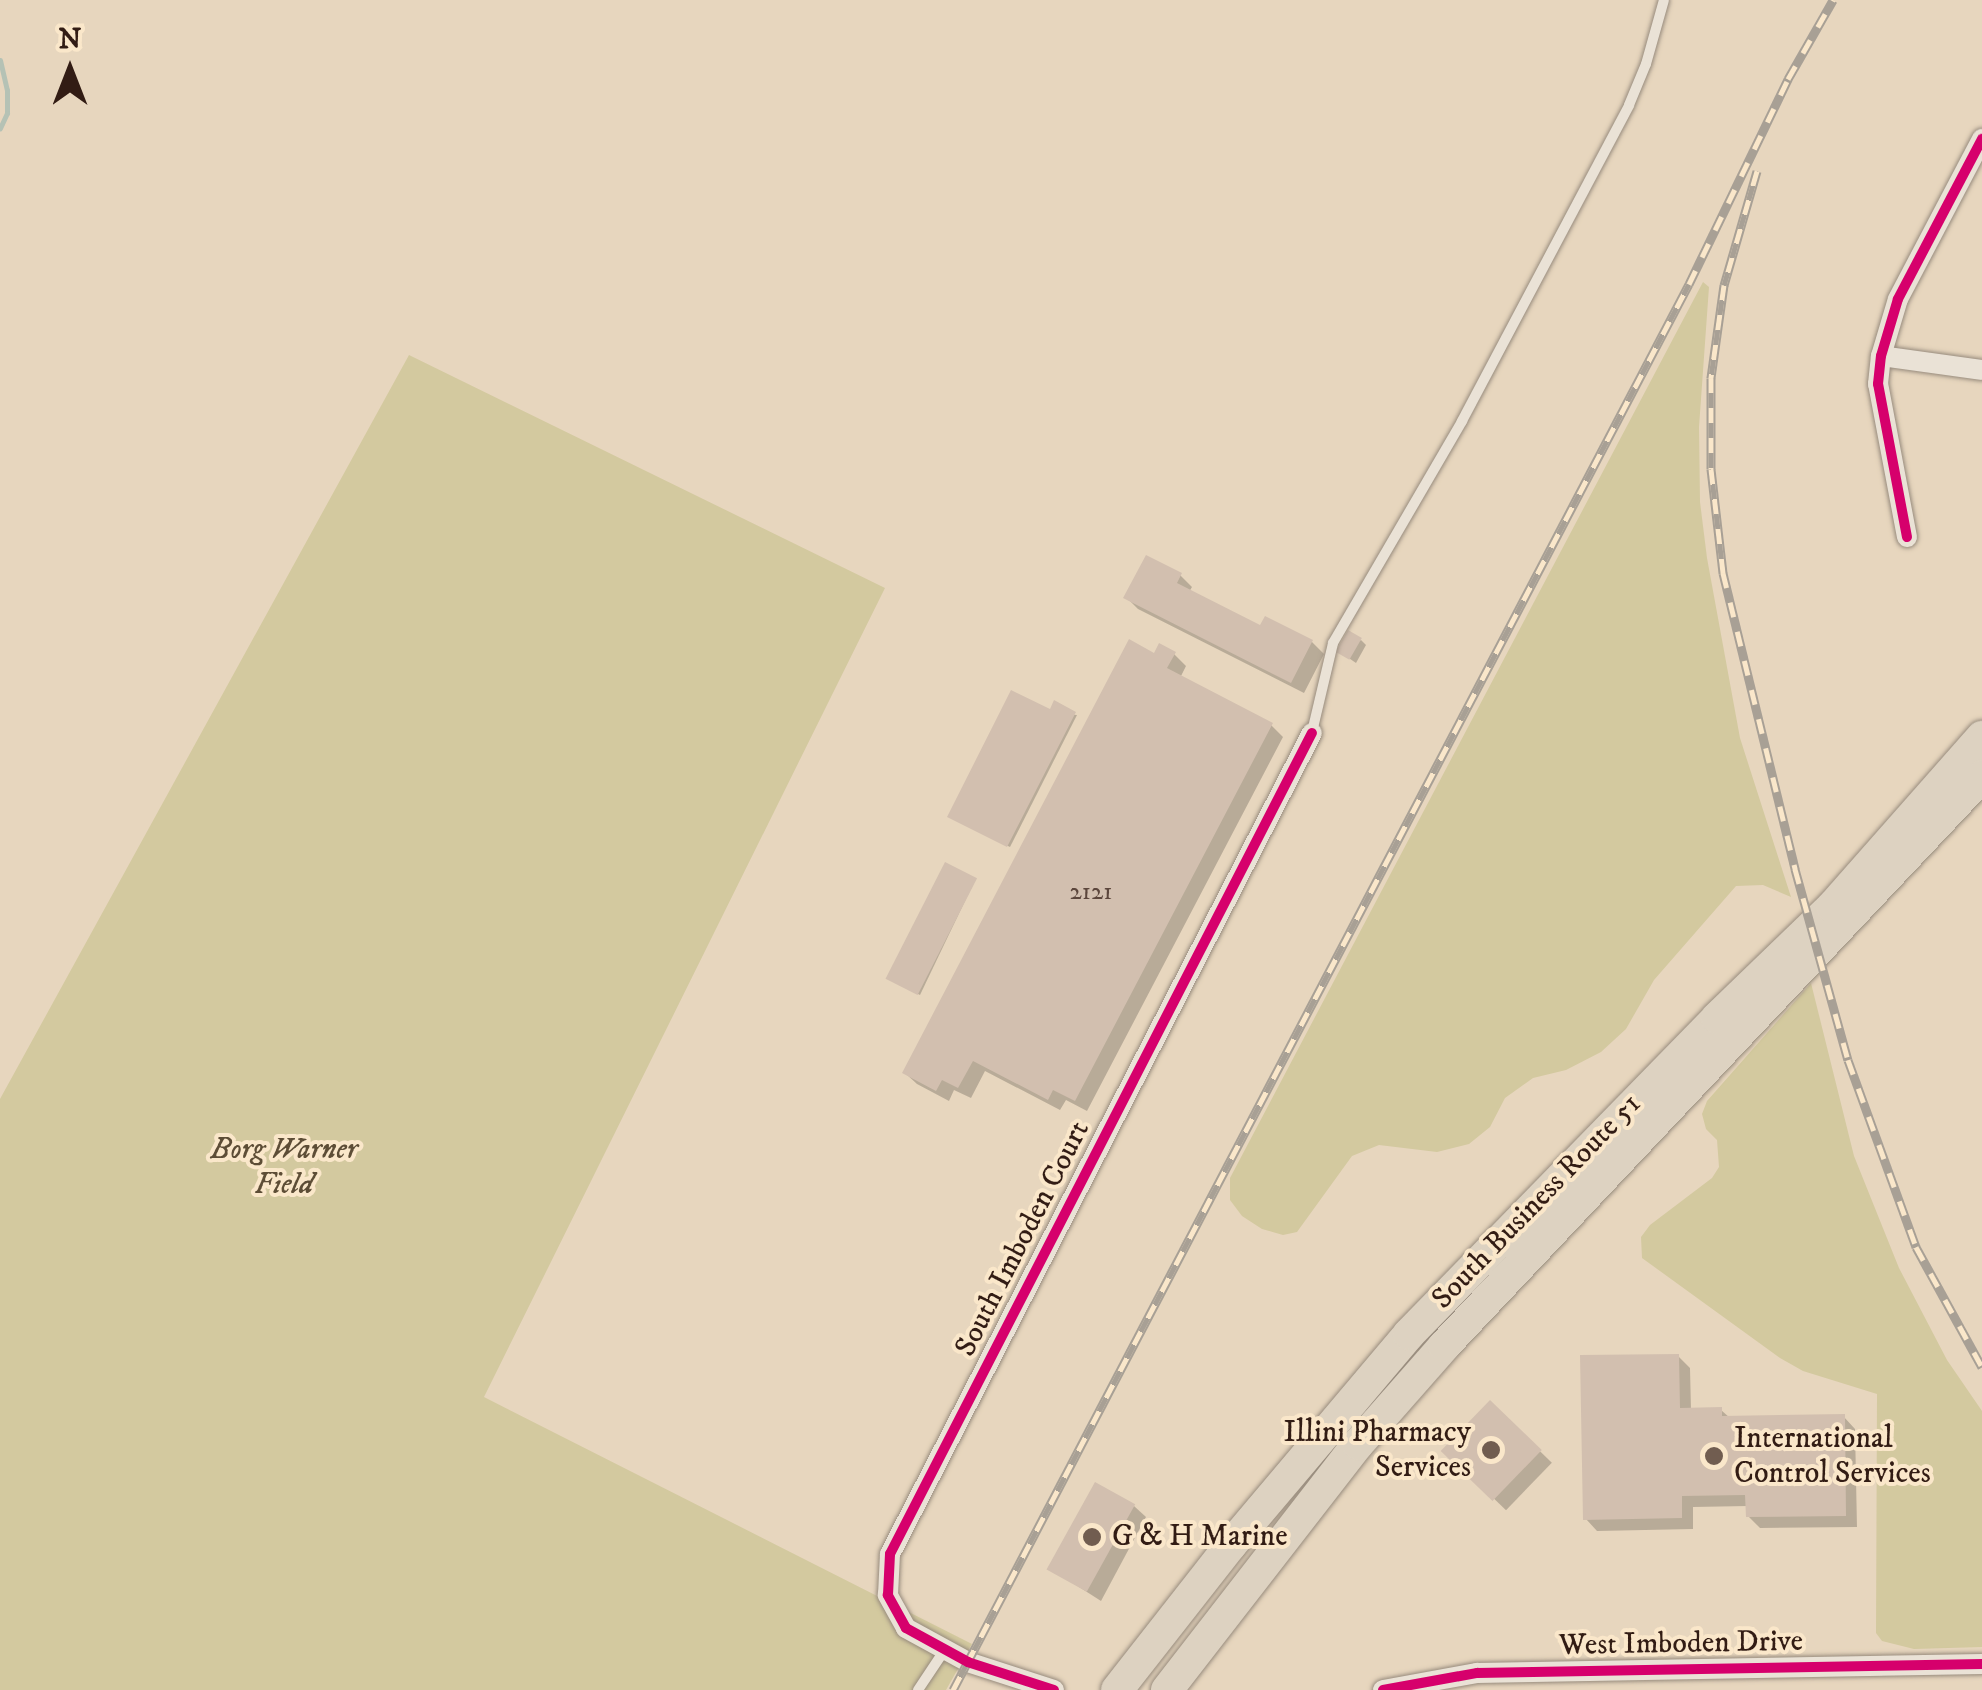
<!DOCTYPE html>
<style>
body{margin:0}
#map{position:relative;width:1982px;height:1690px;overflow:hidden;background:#e7d6be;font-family:"IM FELL DW Pica",serif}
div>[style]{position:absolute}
.green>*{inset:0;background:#d3c99f}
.shadow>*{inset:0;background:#0003;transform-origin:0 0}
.stream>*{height:5px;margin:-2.5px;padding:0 2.5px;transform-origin:2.5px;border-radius:2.5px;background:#b5c2b5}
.building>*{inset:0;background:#d2bfaf;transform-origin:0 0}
.roads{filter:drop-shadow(0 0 2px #978b7d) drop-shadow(0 0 2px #978b7d)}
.lane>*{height:10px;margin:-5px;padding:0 5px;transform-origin:5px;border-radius:5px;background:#eae2d6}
.street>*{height:20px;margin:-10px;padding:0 10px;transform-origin:10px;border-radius:10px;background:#eae2d6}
.primary>*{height:32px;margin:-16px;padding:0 16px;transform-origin:16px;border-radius:16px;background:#ddd2c1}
.rail>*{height:9px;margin-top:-4.5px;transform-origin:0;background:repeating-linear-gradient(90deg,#fae7ca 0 15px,#a8a095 0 30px);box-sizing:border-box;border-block:2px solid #a8a095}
.cycleway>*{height:10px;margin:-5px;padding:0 5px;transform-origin:5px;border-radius:5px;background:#d6006c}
.dots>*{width:28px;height:28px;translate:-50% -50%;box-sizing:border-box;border:5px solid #fae7ca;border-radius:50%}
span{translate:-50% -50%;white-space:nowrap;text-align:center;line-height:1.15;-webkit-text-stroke:8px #fae7ca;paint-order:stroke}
.number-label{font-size:25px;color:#5c463c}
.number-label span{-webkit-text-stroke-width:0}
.park-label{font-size:30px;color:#5d4d36;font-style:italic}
.street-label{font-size:30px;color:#321c14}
.poi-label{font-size:30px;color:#321c14}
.right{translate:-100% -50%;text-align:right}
.left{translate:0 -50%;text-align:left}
.north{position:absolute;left:20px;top:20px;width:100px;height:100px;-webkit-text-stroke:8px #fae7ca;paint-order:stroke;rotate:0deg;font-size:28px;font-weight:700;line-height:40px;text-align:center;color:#321c14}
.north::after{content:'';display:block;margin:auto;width:35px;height:45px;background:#321c14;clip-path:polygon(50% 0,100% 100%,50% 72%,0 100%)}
</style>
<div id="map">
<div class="green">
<i style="clip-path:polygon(1703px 282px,1709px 287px,1699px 427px,1700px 502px,1707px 558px,1740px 738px,1791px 897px,1763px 885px,1736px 886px,1654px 980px,1626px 1029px,1601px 1052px,1566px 1070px,1533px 1078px,1505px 1098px,1490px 1127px,1469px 1144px,1437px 1152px,1379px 1145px,1352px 1156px,1297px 1232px,1283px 1235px,1262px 1229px,1242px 1216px,1230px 1200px,1230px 1178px)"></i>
<i style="clip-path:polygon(409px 355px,885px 588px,484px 1397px,972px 1644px,946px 1690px,0 1690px,0 1099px)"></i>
<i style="clip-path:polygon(1811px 983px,1854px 1156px,1899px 1268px,1947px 1360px,1982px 1411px,1982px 1647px,1914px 1649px,1882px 1641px,1876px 1633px,1877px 1394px,1803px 1371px,1780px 1358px,1642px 1258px,1641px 1237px,1650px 1225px,1712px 1178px,1719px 1167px,1717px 1140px,1706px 1129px,1702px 1114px,1707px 1101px)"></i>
</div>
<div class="shadow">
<i style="clip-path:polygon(1180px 575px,1192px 587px,1189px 592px,1261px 629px,1266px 619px,1312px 642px,1324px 654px,1304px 693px,1138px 609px,1126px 597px)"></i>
<i style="clip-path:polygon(1361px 640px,1366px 645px,1356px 663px,1340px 652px)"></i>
<i style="clip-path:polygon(1174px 654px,1186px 666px,1180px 678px,1271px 725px,1283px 737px,1087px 1111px,1066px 1100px,1060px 1110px,985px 1071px,971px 1098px,954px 1090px,949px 1101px,917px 1084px,905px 1073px,1155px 656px)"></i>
<i style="clip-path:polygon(1051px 713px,1077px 715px,1010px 847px,951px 818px)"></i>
<i style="clip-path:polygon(975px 880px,920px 995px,891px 980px)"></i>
<i style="clip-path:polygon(1678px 1356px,1690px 1368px,1691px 1410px,1721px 1410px,1730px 1418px,1844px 1417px,1855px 1429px,1857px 1527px,1760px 1528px,1748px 1516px,1748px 1506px,1693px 1507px,1693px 1529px,1597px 1531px,1586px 1519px)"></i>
<i style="left:1490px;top:1403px;width:86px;height:66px;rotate:44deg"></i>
<i style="clip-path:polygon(1134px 1506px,1146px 1517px,1101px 1601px,1051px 1569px)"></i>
</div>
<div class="stream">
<i style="left:0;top:60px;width:31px;rotate:77deg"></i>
<i style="left:7px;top:90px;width:23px;rotate:90deg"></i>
<i style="left:7px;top:113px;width:17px;rotate:115deg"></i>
</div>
<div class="building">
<i style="clip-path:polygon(1146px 555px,1182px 573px,1177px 583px,1260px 625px,1265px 616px,1313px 640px,1291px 683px,1123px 598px)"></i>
<i style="left:1348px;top:630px;width:16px;height:25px;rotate:30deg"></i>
<i style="clip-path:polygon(1129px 639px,1154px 653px,1159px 643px,1176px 652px,1167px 668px,1273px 723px,1075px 1101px,1053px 1090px,1048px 1100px,973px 1061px,958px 1088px,942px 1080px,936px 1091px,902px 1073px)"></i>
<i style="clip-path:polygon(1011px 690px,1050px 709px,1054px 700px,1076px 712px,1007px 847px,947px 817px)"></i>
<i style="left:945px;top:862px;width:36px;height:131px;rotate:27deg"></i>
<i style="clip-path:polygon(1679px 1354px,1680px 1408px,1722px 1407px,1722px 1416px,1845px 1414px,1846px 1516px,1746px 1517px,1745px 1495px,1682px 1496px,1682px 1518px,1583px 1520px,1580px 1355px)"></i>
<i style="left:1490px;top:1400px;width:72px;height:71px;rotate:44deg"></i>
<i style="left:1095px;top:1482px;width:46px;height:100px;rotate:29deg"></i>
</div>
<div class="roads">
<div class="lane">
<i style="left:1312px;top:732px;width:91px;rotate:-76.7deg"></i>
<i style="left:1333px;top:643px;width:257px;rotate:-59.8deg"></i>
<i style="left:1462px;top:421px;width:357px;rotate:-62.1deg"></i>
<i style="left:1629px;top:105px;width:44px;rotate:-67.5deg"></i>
<i style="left:1646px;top:64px;width:66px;rotate:-74.3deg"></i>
<i style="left:918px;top:1690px;width:47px;rotate:-56.3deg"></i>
</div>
<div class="street">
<i style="left:1881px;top:356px;width:102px;rotate:7.9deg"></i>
<i style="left:1907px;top:537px;width:156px;rotate:-100.7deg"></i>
<i style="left:1878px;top:384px;width:28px;rotate:-84deg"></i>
<i style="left:1881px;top:356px;width:59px;rotate:-73.4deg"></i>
<i style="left:1898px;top:299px;width:181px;rotate:-62.3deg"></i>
<i style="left:1054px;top:1690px;width:90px;rotate:-162deg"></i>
<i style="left:968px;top:1662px;width:71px;rotate:-151.3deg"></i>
<i style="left:906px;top:1628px;width:38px;rotate:-119deg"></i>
<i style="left:888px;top:1595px;width:41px;rotate:-87.2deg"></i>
<i style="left:890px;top:1554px;width:923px;rotate:-62.8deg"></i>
<i style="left:1383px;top:1690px;width:96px;rotate:-10.3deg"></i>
<i style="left:1477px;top:1673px;width:505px;rotate:-1.02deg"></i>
</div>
<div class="primary">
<i style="left:1117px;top:1690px;width:183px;rotate:-51.9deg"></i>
<i style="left:1230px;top:1546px;width:277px;rotate:-49.8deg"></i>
<i style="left:1409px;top:1334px;width:441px;rotate:-45.7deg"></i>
<i style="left:1717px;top:1018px;width:160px;rotate:-44deg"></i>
<i style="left:1832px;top:907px;width:227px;rotate:-48.6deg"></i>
<i style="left:1167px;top:1690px;width:311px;rotate:-52.2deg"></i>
<i style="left:1358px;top:1444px;width:130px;rotate:-48.7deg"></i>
<i style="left:1444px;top:1346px;width:784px;rotate:-46.65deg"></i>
</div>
</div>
<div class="rail">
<i style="left:1757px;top:171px;width:119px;rotate:106.1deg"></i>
<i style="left:1724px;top:285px;width:94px;rotate:98deg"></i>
<i style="left:1711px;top:378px;width:91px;rotate:90deg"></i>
<i style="left:1711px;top:469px;width:105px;rotate:83.4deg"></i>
<i style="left:1723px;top:573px;width:305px;rotate:76.3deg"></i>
<i style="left:1795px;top:869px;width:198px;rotate:74.5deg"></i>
<i style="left:1848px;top:1060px;width:199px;rotate:70deg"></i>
<i style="left:1916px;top:1247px;width:137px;rotate:61.2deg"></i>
<i style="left:953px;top:1690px;width:1587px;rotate:-62.37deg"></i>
<i style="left:1689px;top:284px;width:228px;rotate:-64.2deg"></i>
<i style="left:1788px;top:79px;width:91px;rotate:-60.3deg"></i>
</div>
<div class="cycleway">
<i style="left:1907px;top:537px;width:156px;rotate:-100.7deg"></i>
<i style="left:1878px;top:384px;width:28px;rotate:-84deg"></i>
<i style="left:1881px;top:356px;width:59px;rotate:-73.4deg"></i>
<i style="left:1898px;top:299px;width:181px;rotate:-62.3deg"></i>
<i style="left:1054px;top:1690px;width:90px;rotate:-162deg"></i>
<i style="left:968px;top:1662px;width:71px;rotate:-151.3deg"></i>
<i style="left:906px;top:1628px;width:38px;rotate:-119deg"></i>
<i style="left:888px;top:1595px;width:41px;rotate:-87.2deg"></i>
<i style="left:890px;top:1554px;width:923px;rotate:-62.8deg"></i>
<i style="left:1383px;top:1690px;width:96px;rotate:-10.3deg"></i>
<i style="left:1477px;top:1673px;width:505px;rotate:-1.02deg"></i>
</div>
<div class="dots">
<i style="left:1491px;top:1450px;background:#715d50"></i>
<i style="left:1714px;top:1456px;background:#715d50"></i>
<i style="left:1092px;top:1537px;background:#715d50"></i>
</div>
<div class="number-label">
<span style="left:1091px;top:892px">2121</span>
</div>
<div class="park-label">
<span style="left:284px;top:1167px">Borg Warner<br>Field</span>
</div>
<div class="street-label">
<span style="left:1537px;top:1202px;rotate:-46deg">South Business Route 51</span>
<span style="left:1023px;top:1239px;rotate:-63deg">South Imboden Court</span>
<span style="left:1681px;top:1644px;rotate:-1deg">West Imboden Drive</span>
</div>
<div class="poi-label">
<span class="right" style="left:1471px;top:1450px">Illini Pharmacy<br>Services</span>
<span class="left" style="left:1734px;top:1456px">International<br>Control Services</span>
<span class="left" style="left:1112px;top:1537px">G &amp; H Marine</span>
</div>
<div class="north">N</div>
</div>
